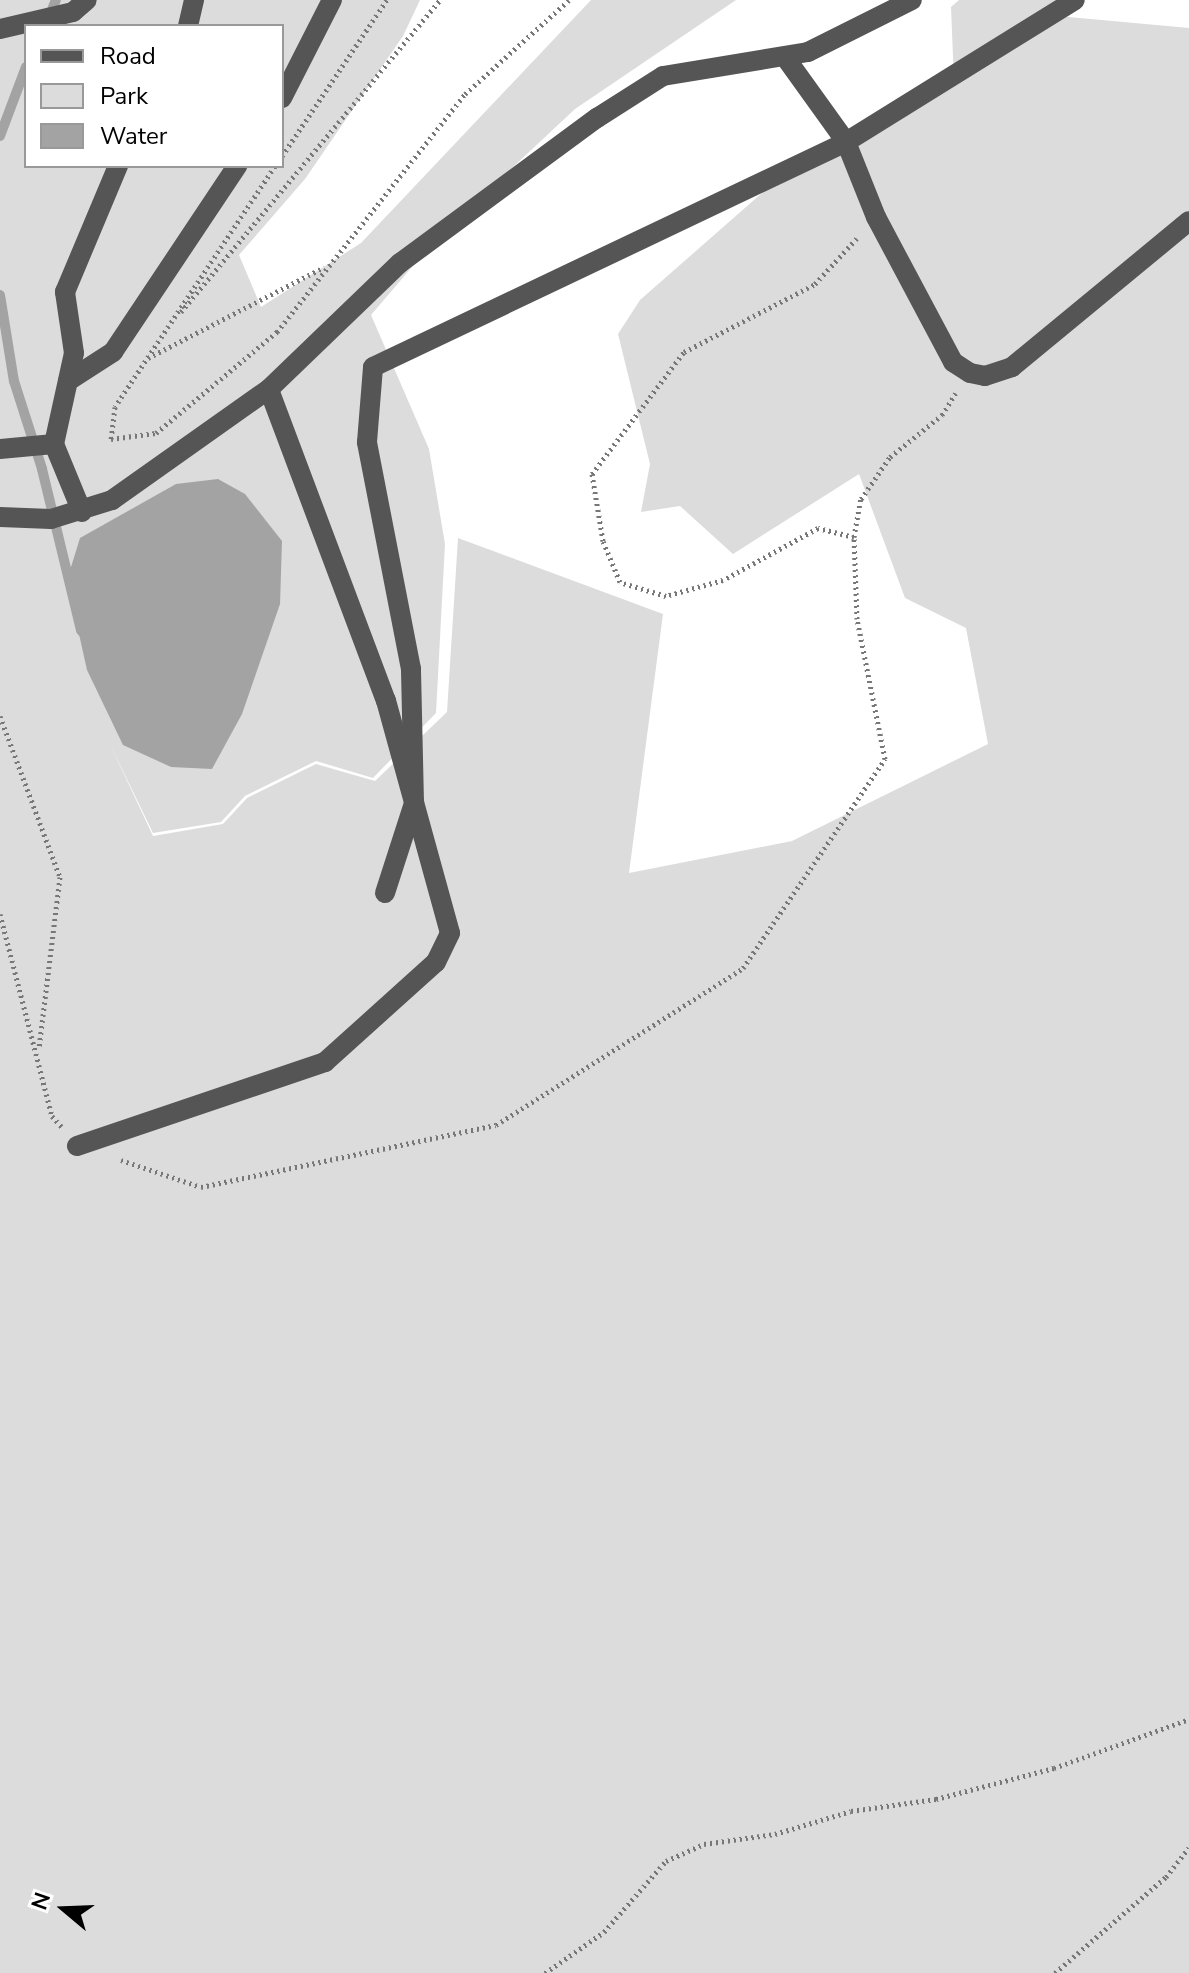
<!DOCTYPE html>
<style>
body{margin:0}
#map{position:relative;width:1189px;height:1973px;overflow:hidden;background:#fff;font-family:"Nunito Sans",sans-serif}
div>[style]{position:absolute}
.green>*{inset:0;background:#dcdcdc}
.water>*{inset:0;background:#a3a3a3}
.stream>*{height:10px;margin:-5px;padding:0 5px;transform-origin:5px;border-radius:5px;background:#a3a3a3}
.path>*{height:5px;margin-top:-2.5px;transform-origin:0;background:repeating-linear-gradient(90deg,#777 0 2px,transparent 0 6px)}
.minor>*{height:20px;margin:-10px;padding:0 10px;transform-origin:10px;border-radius:10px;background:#555}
span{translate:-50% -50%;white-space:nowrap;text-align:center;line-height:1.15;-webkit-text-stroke:6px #fff;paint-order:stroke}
.legend{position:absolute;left:24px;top:24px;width:260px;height:144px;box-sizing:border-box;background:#fff;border:2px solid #999;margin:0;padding:10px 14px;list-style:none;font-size:24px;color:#000}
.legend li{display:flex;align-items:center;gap:16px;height:40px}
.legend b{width:40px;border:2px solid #999}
.north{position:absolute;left:24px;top:1869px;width:80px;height:80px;-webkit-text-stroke:6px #fff;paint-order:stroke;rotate:289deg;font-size:22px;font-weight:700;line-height:32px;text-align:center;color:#000}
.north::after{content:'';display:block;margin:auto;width:28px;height:36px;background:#000;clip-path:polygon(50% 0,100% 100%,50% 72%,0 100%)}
</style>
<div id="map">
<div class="green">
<i style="clip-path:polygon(evenodd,0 0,420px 0,403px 36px,305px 179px,239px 255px,261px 307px,361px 243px,591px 0,736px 0,575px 109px,436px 239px,371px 315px,429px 449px,445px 544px,436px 713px,373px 778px,316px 761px,245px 796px,221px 822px,153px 833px,109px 742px,153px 836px,223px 824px,247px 798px,316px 764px,375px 781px,447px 712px,458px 538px,663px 614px,629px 873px,792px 841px,988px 744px,966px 628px,905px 598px,859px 474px,733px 554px,680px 506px,641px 512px,650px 464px,618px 334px,640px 300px,778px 179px,954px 82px,951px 7px,959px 0,1082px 0,1058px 16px,1189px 28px,1189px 1973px,0 1973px,0 0,26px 26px,282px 26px,282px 166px,26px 166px,26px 26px)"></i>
</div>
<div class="water">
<i style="clip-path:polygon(218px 479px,245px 494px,282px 541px,280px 604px,242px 714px,212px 769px,171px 767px,123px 745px,87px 670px,67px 580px,80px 538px,176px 484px)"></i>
</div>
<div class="stream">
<i style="left:49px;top:17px;width:18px;rotate:-68deg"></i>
<i style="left:0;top:136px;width:74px;rotate:-69.4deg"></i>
<i style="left:0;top:295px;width:87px;rotate:80.8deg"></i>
<i style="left:14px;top:381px;width:92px;rotate:72.3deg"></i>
<i style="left:42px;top:469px;width:166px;rotate:76.4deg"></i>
<i style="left:81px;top:630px;width:13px;rotate:51deg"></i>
</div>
<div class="path">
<i style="left:282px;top:156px;width:188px;rotate:-56.1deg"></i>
<i style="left:275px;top:166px;width:289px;rotate:123.6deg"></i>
<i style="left:115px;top:407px;width:32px;rotate:97deg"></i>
<i style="left:111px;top:439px;width:45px;rotate:-7.6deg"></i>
<i style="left:156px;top:433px;width:158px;rotate:-39.9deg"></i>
<i style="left:277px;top:332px;width:303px;rotate:-51.7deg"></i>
<i style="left:465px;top:94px;width:140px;rotate:-42.1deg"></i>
<i style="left:181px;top:312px;width:405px;rotate:-50.3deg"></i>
<i style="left:148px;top:358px;width:198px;rotate:-27.3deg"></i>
<i style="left:854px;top:537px;width:39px;rotate:-80deg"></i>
<i style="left:861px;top:499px;width:51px;rotate:-55.4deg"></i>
<i style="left:890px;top:457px;width:67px;rotate:-38.9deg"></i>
<i style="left:942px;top:415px;width:26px;rotate:-58deg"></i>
<i style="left:0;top:716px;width:172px;rotate:69.6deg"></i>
<i style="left:60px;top:877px;width:171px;rotate:97deg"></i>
<i style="left:0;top:914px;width:209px;rotate:75.6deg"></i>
<i style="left:52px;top:1116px;width:15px;rotate:48deg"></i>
<i style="left:121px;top:1160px;width:84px;rotate:18.6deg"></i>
<i style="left:201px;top:1187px;width:301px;rotate:-11.9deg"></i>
<i style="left:496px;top:1125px;width:293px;rotate:-32.4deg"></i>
<i style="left:743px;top:968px;width:253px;rotate:-55.8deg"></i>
<i style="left:885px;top:759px;width:143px;rotate:-101.3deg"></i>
<i style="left:857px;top:619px;width:82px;rotate:-92.1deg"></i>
<i style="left:854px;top:537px;width:37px;rotate:-166deg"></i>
<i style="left:818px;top:528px;width:108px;rotate:151.3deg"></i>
<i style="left:723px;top:580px;width:59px;rotate:164.3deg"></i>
<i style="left:666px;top:596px;width:48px;rotate:-163.1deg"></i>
<i style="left:620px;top:582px;width:44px;rotate:-112.5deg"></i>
<i style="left:603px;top:541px;width:68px;rotate:-99.3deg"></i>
<i style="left:592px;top:474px;width:153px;rotate:-53deg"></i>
<i style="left:684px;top:352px;width:148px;rotate:-27.4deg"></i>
<i style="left:815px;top:284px;width:62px;rotate:-47.6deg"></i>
<i style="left:545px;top:1973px;width:72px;rotate:-34.8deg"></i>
<i style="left:604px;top:1932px;width:94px;rotate:-48.9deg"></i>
<i style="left:666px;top:1861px;width:42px;rotate:-24.1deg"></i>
<i style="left:704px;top:1844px;width:72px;rotate:-8deg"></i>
<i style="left:775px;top:1834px;width:79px;rotate:-16.8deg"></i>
<i style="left:851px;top:1811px;width:86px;rotate:-8deg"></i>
<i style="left:936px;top:1799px;width:122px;rotate:-14.7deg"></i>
<i style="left:1054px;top:1768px;width:144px;rotate:-19.9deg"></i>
<i style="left:1055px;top:1973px;width:147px;rotate:-40.9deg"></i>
<i style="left:1166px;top:1877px;width:37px;rotate:-52deg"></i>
</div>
<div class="minor">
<i style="left:188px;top:26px;width:27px;rotate:-77deg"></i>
<i style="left:0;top:29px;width:75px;rotate:-13.1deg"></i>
<i style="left:73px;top:12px;width:18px;rotate:-41deg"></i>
<i style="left:785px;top:57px;width:105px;rotate:54.3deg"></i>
<i style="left:846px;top:142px;width:81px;rotate:68.2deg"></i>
<i style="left:876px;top:217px;width:164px;rotate:62deg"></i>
<i style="left:953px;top:362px;width:20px;rotate:33deg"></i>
<i style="left:970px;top:373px;width:15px;rotate:11deg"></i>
<i style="left:985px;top:376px;width:28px;rotate:-18deg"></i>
<i style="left:1012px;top:367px;width:229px;rotate:-39.5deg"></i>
<i style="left:282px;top:98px;width:110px;rotate:-63deg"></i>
<i style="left:68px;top:381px;width:54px;rotate:-32.8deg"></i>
<i style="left:113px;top:352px;width:224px;rotate:-56.3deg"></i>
<i style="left:0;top:449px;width:54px;rotate:-5.3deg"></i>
<i style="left:82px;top:512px;width:74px;rotate:-112.4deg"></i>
<i style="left:54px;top:444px;width:93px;rotate:-77.6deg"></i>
<i style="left:74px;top:353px;width:62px;rotate:-98.4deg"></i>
<i style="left:65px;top:292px;width:137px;rotate:-67.2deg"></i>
<i style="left:0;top:517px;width:51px;rotate:2.2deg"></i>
<i style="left:51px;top:519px;width:64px;rotate:-17.3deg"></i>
<i style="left:112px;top:500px;width:192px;rotate:-35.3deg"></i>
<i style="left:269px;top:389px;width:182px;rotate:-43.9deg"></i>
<i style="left:400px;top:263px;width:245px;rotate:-36.4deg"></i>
<i style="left:597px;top:118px;width:78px;rotate:-32.5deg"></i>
<i style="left:663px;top:76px;width:147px;rotate:-9.4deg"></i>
<i style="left:808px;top:52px;width:116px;rotate:-26.6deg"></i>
<i style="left:385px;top:893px;width:95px;rotate:-72.1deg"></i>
<i style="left:414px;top:803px;width:134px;rotate:-91.3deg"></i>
<i style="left:411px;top:669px;width:231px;rotate:-101deg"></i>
<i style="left:367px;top:442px;width:75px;rotate:-85.4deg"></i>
<i style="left:373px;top:367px;width:524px;rotate:-25.44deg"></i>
<i style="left:846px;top:142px;width:269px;rotate:-31.8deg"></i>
<i style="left:77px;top:1146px;width:262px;rotate:-18.7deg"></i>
<i style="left:325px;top:1062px;width:149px;rotate:-42deg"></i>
<i style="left:436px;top:962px;width:32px;rotate:-64deg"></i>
<i style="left:450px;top:933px;width:241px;rotate:-105.4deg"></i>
<i style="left:386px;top:701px;width:333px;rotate:-110.6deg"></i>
</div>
<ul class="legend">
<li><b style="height:10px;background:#555"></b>Road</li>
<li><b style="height:22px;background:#dcdcdc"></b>Park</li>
<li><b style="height:22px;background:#a3a3a3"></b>Water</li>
</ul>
<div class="north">N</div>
</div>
